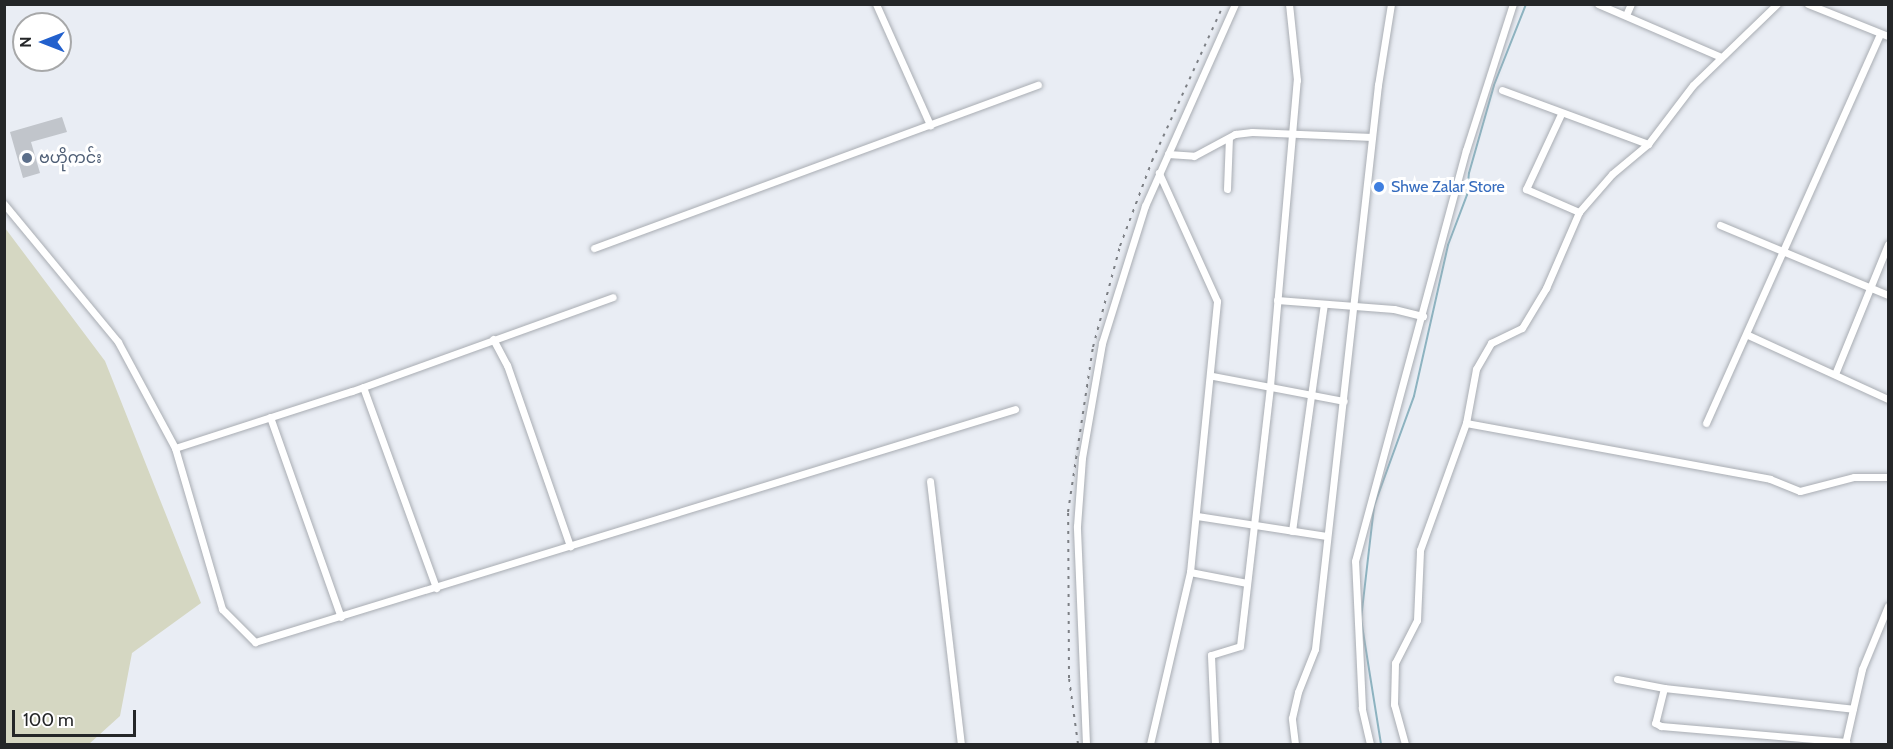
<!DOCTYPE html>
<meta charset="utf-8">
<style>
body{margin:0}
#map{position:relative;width:1893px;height:749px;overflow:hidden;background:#e9edf4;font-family:Cabin,"Noto Sans Myanmar",sans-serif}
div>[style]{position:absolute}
.green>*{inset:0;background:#d5d7c2}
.stream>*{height:2px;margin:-1px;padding:0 1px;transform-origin:1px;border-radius:1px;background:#8db3c0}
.building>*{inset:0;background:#c1c5cb}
.roads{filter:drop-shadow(0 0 2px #a9adb3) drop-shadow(0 0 2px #a9adb3)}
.street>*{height:7px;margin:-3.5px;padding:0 3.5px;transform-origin:3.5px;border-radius:3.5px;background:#fff}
.rail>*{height:2px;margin-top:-1px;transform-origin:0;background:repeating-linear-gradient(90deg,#7c7f84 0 3px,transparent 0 9px)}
.dots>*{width:16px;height:16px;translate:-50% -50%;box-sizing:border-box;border:3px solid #fff;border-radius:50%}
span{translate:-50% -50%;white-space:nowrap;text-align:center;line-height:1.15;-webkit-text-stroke:6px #fff;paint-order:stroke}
.service-label{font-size:16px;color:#4e5e75}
.left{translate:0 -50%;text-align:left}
.shop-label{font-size:16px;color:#366cbe}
.frame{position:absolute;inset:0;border:6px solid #242628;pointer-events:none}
.north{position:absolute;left:12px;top:12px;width:60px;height:60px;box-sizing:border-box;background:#fff;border:2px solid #a7a8a9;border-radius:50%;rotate:270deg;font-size:16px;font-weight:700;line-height:24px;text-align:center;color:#242628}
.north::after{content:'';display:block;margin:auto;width:21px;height:27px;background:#2260cd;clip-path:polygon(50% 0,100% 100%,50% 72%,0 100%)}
.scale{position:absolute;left:12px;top:710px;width:124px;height:27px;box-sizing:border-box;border:3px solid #242628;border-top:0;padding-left:8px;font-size:18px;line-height:21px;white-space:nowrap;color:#242628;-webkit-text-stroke:4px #fff;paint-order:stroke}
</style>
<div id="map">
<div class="green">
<i style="clip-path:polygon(5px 228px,105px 361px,201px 603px,132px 653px,120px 716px,89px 744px,5px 744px)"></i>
</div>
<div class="stream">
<i style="left:1381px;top:744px;width:127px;rotate:-99.1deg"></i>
<i style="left:1361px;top:619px;width:114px;rotate:-83.4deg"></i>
<i style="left:1374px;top:506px;width:117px;rotate:-70deg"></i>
<i style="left:1414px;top:396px;width:155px;rotate:-77.3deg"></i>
<i style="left:1448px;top:245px;width:53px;rotate:-69.2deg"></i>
<i style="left:1467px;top:195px;width:22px;rotate:-85deg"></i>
<i style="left:1469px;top:173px;width:91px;rotate:-74.1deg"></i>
<i style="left:1494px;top:85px;width:87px;rotate:-68.4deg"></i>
</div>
<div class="building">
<i style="clip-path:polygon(62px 117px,67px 132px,31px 142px,40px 173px,23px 178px,10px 132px)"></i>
</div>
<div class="roads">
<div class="street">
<i style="left:876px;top:4px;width:133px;rotate:65.9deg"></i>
<i style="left:1598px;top:4px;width:134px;rotate:23.3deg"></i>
<i style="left:1808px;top:4px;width:86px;rotate:21.8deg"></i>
<i style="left:1626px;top:15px;width:12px;rotate:-66deg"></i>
<i style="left:1502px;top:90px;width:156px;rotate:20.3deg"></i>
<i style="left:1561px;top:114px;width:83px;rotate:115deg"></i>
<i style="left:1526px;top:189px;width:58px;rotate:23.5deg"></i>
<i style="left:1168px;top:154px;width:26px;rotate:4deg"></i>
<i style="left:1194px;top:156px;width:47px;rotate:-28.2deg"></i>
<i style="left:1235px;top:134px;width:17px;rotate:-7deg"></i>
<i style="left:1252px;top:132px;width:120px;rotate:2.4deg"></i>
<i style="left:1227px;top:189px;width:51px;rotate:-87.8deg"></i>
<i style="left:4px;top:204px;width:179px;rotate:50.4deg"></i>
<i style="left:118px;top:342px;width:120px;rotate:61.7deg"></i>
<i style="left:175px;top:448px;width:168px;rotate:73.7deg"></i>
<i style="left:222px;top:609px;width:47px;rotate:45deg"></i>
<i style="left:255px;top:642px;width:795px;rotate:-17.04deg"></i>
<i style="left:1720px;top:225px;width:182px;rotate:22.6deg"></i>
<i style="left:594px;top:248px;width:473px;rotate:-20.2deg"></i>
<i style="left:1277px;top:300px;width:117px;rotate:4.4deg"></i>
<i style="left:1394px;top:309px;width:30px;rotate:14deg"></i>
<i style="left:1748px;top:335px;width:154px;rotate:24.6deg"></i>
<i style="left:493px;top:339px;width:30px;rotate:62deg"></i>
<i style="left:507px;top:365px;width:192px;rotate:70.8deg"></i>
<i style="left:1835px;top:374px;width:140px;rotate:-67.8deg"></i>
<i style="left:1213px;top:376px;width:133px;rotate:10.8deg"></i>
<i style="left:363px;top:387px;width:214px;rotate:70deg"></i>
<i style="left:270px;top:417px;width:212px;rotate:70.5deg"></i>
<i style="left:1466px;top:423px;width:309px;rotate:10.4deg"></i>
<i style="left:1770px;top:479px;width:32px;rotate:22deg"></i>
<i style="left:1800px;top:491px;width:56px;rotate:-14.5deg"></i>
<i style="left:1854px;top:477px;width:34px"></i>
<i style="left:1706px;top:423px;width:424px;rotate:-65.9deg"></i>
<i style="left:175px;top:448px;width:186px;rotate:-17.9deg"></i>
<i style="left:352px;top:391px;width:277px;rotate:-19.8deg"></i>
<i style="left:930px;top:481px;width:265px;rotate:83.3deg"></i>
<i style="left:1197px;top:516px;width:131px;rotate:8.8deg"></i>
<i style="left:1292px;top:531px;width:229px;rotate:-82deg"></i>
<i style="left:1190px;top:572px;width:58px;rotate:10.9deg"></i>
<i style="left:1617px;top:679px;width:48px;rotate:10.8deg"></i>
<i style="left:1664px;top:688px;width:36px;rotate:104deg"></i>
<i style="left:1655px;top:723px;width:7px;rotate:27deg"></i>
<i style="left:1661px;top:726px;width:186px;rotate:4.9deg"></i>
<i style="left:1664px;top:688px;width:190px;rotate:6.3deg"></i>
<i style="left:1086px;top:744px;width:218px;rotate:-92.4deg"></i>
<i style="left:1077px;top:526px;width:68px;rotate:-85.8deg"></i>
<i style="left:1082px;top:458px;width:117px;rotate:-80.1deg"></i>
<i style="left:1102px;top:343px;width:144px;rotate:-72.6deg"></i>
<i style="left:1145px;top:206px;width:221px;rotate:-66deg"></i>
<i style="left:1150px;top:744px;width:177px;rotate:-76.9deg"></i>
<i style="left:1190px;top:572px;width:272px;rotate:-84.3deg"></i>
<i style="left:1217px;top:301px;width:141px;rotate:-114.4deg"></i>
<i style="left:1215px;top:744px;width:89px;rotate:-92.6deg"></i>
<i style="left:1211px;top:655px;width:30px;rotate:-17deg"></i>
<i style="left:1240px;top:646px;width:262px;rotate:-83.4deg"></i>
<i style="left:1270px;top:386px;width:307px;rotate:-85deg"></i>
<i style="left:1297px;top:80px;width:76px;rotate:-96deg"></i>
<i style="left:1295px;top:744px;width:26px;rotate:-97deg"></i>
<i style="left:1292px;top:718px;width:27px;rotate:-77deg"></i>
<i style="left:1298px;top:692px;width:46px;rotate:-68.4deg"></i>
<i style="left:1315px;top:649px;width:568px;rotate:-83.63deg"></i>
<i style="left:1378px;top:85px;width:82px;rotate:-80.9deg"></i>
<i style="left:1370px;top:744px;width:37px;rotate:-103deg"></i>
<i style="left:1362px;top:708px;width:147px;rotate:-92.7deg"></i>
<i style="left:1355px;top:561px;width:426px;rotate:-74.9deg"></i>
<i style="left:1466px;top:150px;width:153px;rotate:-72.2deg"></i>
<i style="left:1405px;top:744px;width:41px;rotate:-105.4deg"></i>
<i style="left:1394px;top:704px;width:41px;rotate:-88.6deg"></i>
<i style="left:1395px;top:663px;width:48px;rotate:-62.9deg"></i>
<i style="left:1417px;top:620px;width:70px;rotate:-87.5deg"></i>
<i style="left:1420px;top:550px;width:135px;rotate:-70.1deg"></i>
<i style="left:1466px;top:423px;width:55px;rotate:-79.5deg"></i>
<i style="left:1476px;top:369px;width:30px;rotate:-60deg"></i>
<i style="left:1491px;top:343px;width:34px;rotate:-26deg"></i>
<i style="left:1522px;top:328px;width:47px;rotate:-59deg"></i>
<i style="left:1546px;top:288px;width:83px;rotate:-66.5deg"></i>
<i style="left:1579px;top:212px;width:50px;rotate:-49deg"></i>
<i style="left:1612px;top:174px;width:47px;rotate:-39.8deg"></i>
<i style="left:1648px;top:144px;width:74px;rotate:-52.7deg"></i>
<i style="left:1693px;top:85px;width:117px;rotate:-44deg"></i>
<i style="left:1845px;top:744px;width:77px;rotate:-77.2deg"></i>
<i style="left:1862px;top:669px;width:68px;rotate:-67.6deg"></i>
</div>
</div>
<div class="rail">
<i style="left:1078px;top:744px;width:67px;rotate:-97.8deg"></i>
<i style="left:1069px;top:678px;width:166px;rotate:-90.3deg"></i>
<i style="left:1068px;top:512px;width:167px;rotate:-81.4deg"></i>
<i style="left:1093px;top:347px;width:105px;rotate:-75deg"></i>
<i style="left:1120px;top:246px;width:91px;rotate:-69.4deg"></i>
<i style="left:1152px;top:161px;width:173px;rotate:-65.4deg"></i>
</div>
<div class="dots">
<i style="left:27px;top:158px;background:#5c6f8a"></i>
<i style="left:1379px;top:187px;background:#3f7fe0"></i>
</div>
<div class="service-label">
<span class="left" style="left:39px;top:158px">ဗဟိုကင်း</span>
</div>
<div class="shop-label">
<span class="left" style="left:1391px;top:187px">Shwe Zalar Store</span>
</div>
<div class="frame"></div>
<div class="north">N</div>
<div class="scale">100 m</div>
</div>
